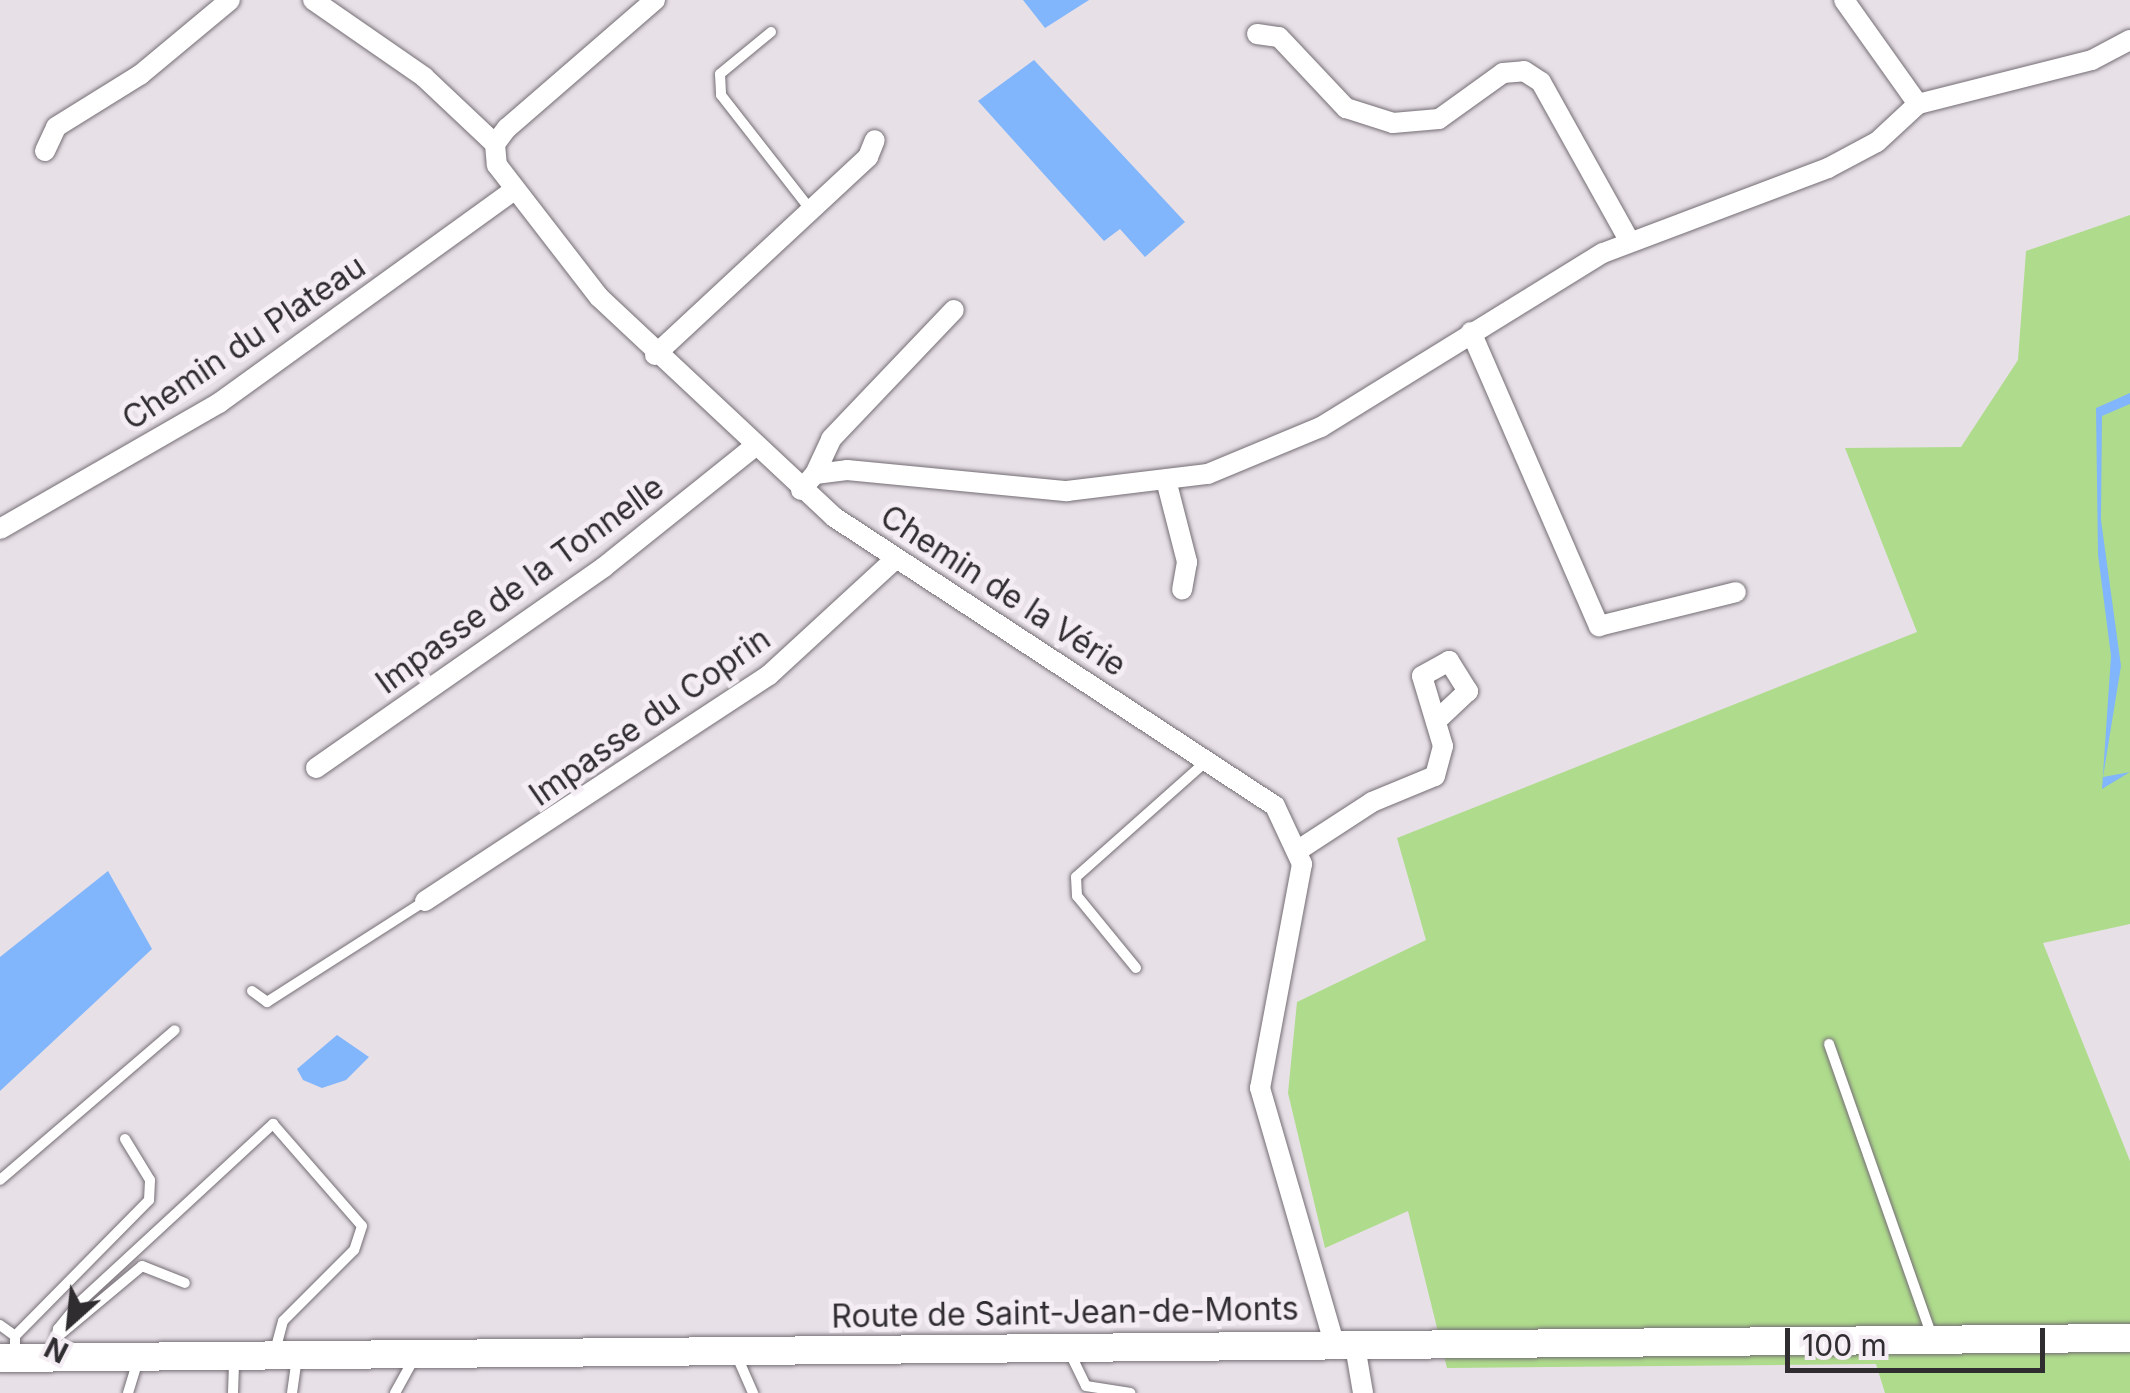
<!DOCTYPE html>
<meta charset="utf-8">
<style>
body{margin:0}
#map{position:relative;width:2130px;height:1393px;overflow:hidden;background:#e7e0e7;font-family:Inter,sans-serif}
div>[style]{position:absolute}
.green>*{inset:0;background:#afdc8c}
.water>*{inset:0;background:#81b5fc}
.roads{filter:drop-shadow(0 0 2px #746e74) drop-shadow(0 0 2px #746e74)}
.service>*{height:10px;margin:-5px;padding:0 5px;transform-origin:5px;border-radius:5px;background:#fff}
.minor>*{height:20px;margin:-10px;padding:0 10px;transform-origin:10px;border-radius:10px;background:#fff}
.secondary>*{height:28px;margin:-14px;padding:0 14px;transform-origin:14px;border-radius:14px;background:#fff}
span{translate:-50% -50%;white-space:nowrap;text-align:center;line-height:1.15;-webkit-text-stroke:10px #f4edf4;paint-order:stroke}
.street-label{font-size:32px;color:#302d30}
.north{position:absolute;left:20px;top:1273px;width:100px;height:100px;-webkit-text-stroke:8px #f4edf4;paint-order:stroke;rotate:207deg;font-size:28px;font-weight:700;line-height:40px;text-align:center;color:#302d30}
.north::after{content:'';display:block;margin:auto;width:35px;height:45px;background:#302d30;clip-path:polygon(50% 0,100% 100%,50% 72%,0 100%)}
.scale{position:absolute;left:1785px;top:1328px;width:260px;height:45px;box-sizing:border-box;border:5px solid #302d30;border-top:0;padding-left:12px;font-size:30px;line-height:35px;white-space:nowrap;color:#302d30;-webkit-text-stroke:8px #f4edf4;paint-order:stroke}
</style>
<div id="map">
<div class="green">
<i style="clip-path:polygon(2130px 215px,2130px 924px,2043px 943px,2130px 1161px,2130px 1393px,1885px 1393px,1876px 1364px,1447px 1368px,1408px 1211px,1325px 1248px,1288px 1093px,1297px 1002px,1426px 940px,1397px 838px,1917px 632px,1845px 448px,1961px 447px,2018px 360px,2026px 251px)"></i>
</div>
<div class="water">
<i style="clip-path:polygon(1023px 0,1089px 0,1045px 28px)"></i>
<i style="clip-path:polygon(1034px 60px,1185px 222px,1145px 257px,1120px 229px,1104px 241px,978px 101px)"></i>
<i style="clip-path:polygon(2130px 393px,2130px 404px,2102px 416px,2101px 520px,2121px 666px,2103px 777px,2130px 772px,2102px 789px,2111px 656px,2098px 555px,2096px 408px)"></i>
<i style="clip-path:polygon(108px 871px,152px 949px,0 1091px,0 957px)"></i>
<i style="clip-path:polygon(337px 1035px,369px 1057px,346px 1080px,322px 1088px,303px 1080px,297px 1069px)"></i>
</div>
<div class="roads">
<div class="service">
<i style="left:771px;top:32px;width:66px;rotate:140.5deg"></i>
<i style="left:720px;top:74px;width:21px;rotate:87deg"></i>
<i style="left:721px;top:95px;width:146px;rotate:52deg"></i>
<i style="left:1136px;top:968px;width:93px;rotate:-129.3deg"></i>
<i style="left:1077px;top:896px;width:19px;rotate:-93deg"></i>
<i style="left:1076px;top:877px;width:178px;rotate:-41.6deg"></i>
<i style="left:252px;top:991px;width:19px;rotate:36deg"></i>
<i style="left:267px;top:1002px;width:188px;rotate:-32.6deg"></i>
<i style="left:1829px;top:1044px;width:313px;rotate:70.6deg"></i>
<i style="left:0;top:1180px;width:230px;rotate:-40.6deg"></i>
<i style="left:0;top:1325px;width:19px;rotate:36deg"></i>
<i style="left:15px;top:1336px;width:21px;rotate:90deg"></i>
<i style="left:15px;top:1336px;width:191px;rotate:-45.4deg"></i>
<i style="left:149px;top:1200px;width:20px;rotate:-87deg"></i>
<i style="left:150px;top:1180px;width:48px;rotate:-121.4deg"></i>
<i style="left:56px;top:1338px;width:112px;rotate:-39.9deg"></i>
<i style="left:142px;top:1266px;width:46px;rotate:21.6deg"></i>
<i style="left:1068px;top:1349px;width:41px;rotate:64.1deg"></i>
<i style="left:1086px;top:1386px;width:45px;rotate:9deg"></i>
<i style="left:736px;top:1354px;width:43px;rotate:66.4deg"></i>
<i style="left:52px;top:1355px;width:27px;rotate:-77deg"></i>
<i style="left:58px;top:1329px;width:35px;rotate:-51deg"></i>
<i style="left:80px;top:1302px;width:263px;rotate:-42.7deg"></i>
<i style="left:273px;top:1124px;width:135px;rotate:48.9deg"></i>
<i style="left:362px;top:1226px;width:25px;rotate:108deg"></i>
<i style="left:354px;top:1250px;width:100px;rotate:135deg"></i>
<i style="left:283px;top:1321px;width:35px;rotate:105deg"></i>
<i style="left:128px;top:1393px;width:37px;rotate:-73deg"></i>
<i style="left:233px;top:1393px;width:36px;rotate:-88deg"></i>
<i style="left:292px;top:1393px;width:36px;rotate:-82deg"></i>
<i style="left:395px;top:1393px;width:43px;rotate:-61.1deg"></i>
</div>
<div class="minor">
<i style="left:313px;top:0;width:135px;rotate:34.7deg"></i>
<i style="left:424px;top:77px;width:98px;rotate:43.3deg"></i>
<i style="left:655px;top:0;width:196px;rotate:139.1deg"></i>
<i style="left:507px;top:128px;width:20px;rotate:127deg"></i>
<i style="left:495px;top:144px;width:21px;rotate:85deg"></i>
<i style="left:497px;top:165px;width:167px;rotate:52.3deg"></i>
<i style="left:599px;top:297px;width:322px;rotate:43.1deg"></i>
<i style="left:834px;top:517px;width:527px;rotate:33.24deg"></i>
<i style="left:1275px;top:806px;width:64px;rotate:65deg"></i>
<i style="left:1302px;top:864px;width:228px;rotate:100.6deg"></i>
<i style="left:1260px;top:1088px;width:269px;rotate:73.8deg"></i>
<i style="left:1844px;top:0;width:128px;rotate:54.6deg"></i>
<i style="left:1257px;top:34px;width:22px;rotate:8deg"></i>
<i style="left:1279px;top:37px;width:98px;rotate:46.7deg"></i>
<i style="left:1346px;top:108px;width:49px;rotate:17.7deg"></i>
<i style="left:1393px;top:123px;width:46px;rotate:-5deg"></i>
<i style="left:1439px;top:119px;width:79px;rotate:-35.7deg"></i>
<i style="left:1503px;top:73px;width:21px;rotate:-5deg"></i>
<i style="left:1524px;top:71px;width:20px;rotate:33deg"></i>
<i style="left:1541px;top:82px;width:183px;rotate:60.9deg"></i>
<i style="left:45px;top:151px;width:26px;rotate:-65deg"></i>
<i style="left:56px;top:127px;width:99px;rotate:-31.8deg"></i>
<i style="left:140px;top:75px;width:117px;rotate:-39.8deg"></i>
<i style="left:1471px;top:332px;width:321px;rotate:66.5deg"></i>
<i style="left:1599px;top:626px;width:141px;rotate:-13.9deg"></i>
<i style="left:655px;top:355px;width:291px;rotate:-42.9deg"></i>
<i style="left:868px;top:157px;width:18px;rotate:-68deg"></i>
<i style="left:815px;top:474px;width:38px;rotate:-65deg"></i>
<i style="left:831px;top:439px;width:178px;rotate:-46.4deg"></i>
<i style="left:1166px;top:480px;width:85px;rotate:75.6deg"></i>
<i style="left:1187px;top:562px;width:28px;rotate:100deg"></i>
<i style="left:801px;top:490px;width:21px;rotate:-49deg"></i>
<i style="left:815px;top:474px;width:32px;rotate:-7deg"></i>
<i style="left:847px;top:470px;width:221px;rotate:5.5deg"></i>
<i style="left:1067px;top:491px;width:142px;rotate:-6.9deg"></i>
<i style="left:1208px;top:474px;width:122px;rotate:-22.6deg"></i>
<i style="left:1321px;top:427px;width:331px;rotate:-31.7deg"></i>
<i style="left:1603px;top:253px;width:241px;rotate:-20.7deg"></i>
<i style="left:1828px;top:168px;width:55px;rotate:-28deg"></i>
<i style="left:1877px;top:142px;width:56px;rotate:-42.8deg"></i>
<i style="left:1918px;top:104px;width:179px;rotate:-14.2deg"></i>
<i style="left:2092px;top:60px;width:43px;rotate:-27.8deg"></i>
<i style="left:0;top:529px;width:253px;rotate:-29.9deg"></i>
<i style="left:219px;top:403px;width:361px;rotate:-35.8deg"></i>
<i style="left:316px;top:768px;width:351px;rotate:-34.9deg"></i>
<i style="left:604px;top:567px;width:193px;rotate:-38.7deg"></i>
<i style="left:1300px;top:849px;width:86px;rotate:-33.1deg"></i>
<i style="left:1372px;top:802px;width:68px;rotate:-22.4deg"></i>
<i style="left:1435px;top:776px;width:31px;rotate:-75deg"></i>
<i style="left:1443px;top:746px;width:73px;rotate:-106.7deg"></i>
<i style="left:1422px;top:676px;width:31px;rotate:-29deg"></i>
<i style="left:1449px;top:661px;width:36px;rotate:58deg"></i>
<i style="left:1468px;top:691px;width:44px;rotate:136.8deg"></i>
<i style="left:425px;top:901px;width:412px;rotate:-33.3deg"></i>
<i style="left:769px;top:675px;width:168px;rotate:-42.6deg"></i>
<i style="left:1355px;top:1346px;width:48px;rotate:80.3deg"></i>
</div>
<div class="secondary">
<i style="left:0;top:1358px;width:2130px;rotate:-0.54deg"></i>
</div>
</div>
<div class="street-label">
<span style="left:244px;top:343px;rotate:-34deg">Chemin du Plateau</span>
<span style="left:520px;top:585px;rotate:-36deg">Impasse de la Tonnelle</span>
<span style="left:1003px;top:591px;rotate:33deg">Chemin de la Vérie</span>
<span style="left:650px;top:717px;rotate:-35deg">Impasse du Coprin</span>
<span style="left:1065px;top:1313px;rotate:-1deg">Route de Saint-Jean-de-Monts</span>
</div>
<div class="north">N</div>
<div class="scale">100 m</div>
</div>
